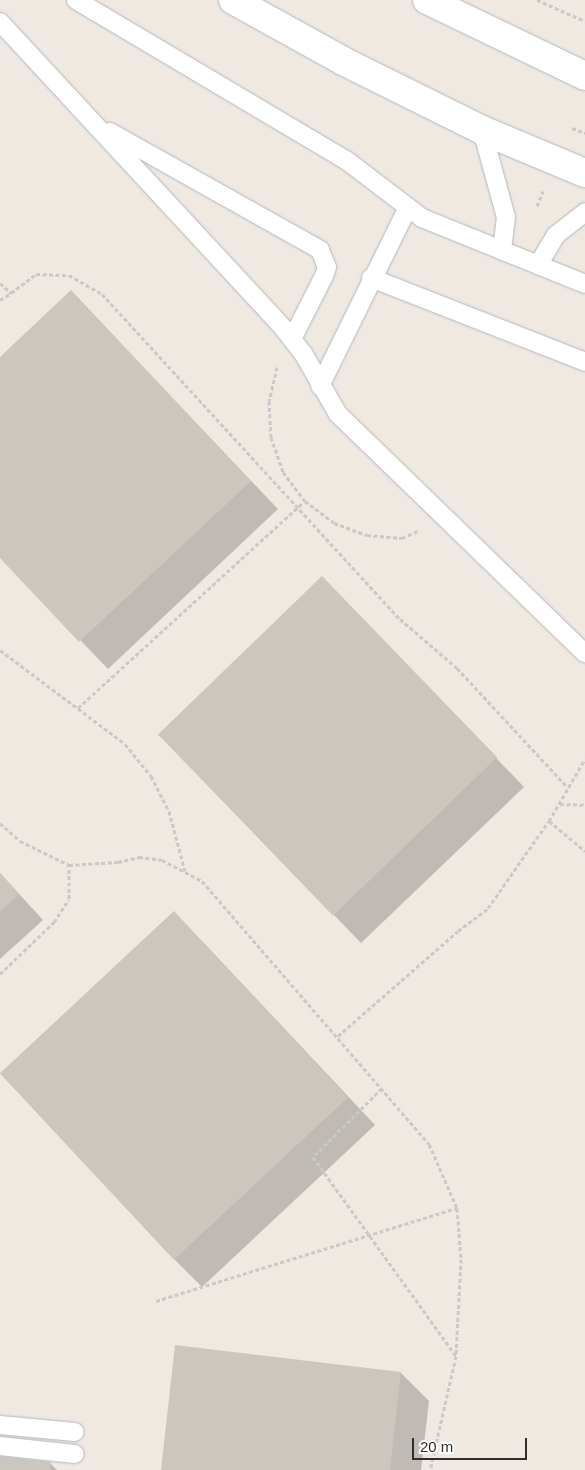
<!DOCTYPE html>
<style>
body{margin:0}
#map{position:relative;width:585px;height:1470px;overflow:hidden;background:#efe9e1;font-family:Helvetica,sans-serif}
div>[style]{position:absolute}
.shadow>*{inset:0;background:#0003}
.building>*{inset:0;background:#cbc7bf;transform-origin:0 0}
.path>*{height:3px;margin-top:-1.5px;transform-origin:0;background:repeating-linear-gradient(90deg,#c9c9c9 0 4px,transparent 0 6.5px)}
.roads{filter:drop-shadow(0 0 1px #b4b7c1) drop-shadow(0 0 1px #b4b7c1)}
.service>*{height:18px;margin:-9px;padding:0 9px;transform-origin:9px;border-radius:9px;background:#fff}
.tertiary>*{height:28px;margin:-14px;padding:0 14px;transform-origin:14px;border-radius:14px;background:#fff}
span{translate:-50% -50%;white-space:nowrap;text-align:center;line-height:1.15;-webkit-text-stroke:4px #fff;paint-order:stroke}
.scale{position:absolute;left:412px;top:1438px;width:115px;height:22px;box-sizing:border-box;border:2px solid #2e2e2e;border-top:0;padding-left:6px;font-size:15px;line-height:18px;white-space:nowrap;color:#2e2e2e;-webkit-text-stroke:4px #fff;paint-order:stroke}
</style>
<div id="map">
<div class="shadow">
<i style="clip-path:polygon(71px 292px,278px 509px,108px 669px,0 556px,0 359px)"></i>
<i style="clip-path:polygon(350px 606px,524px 787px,361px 943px,159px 734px)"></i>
<i style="clip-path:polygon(0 873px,43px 920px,0 959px)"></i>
<i style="clip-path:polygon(202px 941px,375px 1125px,202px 1287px,174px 1259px)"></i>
<i style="clip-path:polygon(401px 1373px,429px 1401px,421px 1470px,162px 1470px)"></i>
<i style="clip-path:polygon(0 1457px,50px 1463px,57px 1470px,0 1470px)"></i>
</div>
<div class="building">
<i style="clip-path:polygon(71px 290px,251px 481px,79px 642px,0 558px,0 357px)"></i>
<i style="left:322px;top:576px;width:252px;height:228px;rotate:46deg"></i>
<i style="clip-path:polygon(0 873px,19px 894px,0 912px)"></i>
<i style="left:174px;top:911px;width:255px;height:238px;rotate:47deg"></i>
<i style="clip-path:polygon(175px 1345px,401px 1372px,390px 1470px,161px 1470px)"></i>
<i style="clip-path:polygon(0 1456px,51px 1462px,50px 1470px,0 1470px)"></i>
</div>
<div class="path">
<i style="left:537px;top:0;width:52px;rotate:23.6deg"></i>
<i style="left:572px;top:128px;width:14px;rotate:21deg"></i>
<i style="left:537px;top:206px;width:16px;rotate:-68deg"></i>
<i style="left:0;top:283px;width:15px;rotate:42deg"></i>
<i style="left:11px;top:293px;width:31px;rotate:-37deg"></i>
<i style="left:36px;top:274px;width:33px;rotate:2deg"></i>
<i style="left:69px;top:275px;width:38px;rotate:30deg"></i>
<i style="left:102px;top:294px;width:441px;rotate:47.5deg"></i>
<i style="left:400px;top:619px;width:75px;rotate:40.7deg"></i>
<i style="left:457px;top:668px;width:163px;rotate:47.2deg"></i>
<i style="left:0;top:300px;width:13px;rotate:-32deg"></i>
<i style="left:277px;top:367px;width:35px;rotate:103deg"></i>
<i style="left:269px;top:401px;width:36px;rotate:87deg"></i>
<i style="left:271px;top:437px;width:37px;rotate:71deg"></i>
<i style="left:283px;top:472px;width:36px;rotate:53deg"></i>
<i style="left:305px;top:501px;width:36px;rotate:37deg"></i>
<i style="left:334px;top:523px;width:35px;rotate:20deg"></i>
<i style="left:367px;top:535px;width:35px;rotate:5deg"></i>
<i style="left:402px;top:538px;width:17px;rotate:-24deg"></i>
<i style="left:0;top:650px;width:156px;rotate:36.9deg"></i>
<i style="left:125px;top:744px;width:41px;rotate:50.9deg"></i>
<i style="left:151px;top:776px;width:39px;rotate:63deg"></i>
<i style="left:169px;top:811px;width:62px;rotate:75.1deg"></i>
<i style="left:78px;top:708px;width:307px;rotate:-42.4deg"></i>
<i style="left:560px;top:804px;width:25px;rotate:2deg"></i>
<i style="left:549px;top:821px;width:47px;rotate:39.8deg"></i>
<i style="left:0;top:823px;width:27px;rotate:42deg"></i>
<i style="left:20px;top:841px;width:55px;rotate:26.1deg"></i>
<i style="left:69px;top:865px;width:49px;rotate:-3.5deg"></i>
<i style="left:118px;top:862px;width:22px;rotate:-13deg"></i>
<i style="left:139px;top:857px;width:23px;rotate:7deg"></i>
<i style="left:162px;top:860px;width:45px;rotate:27.7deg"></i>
<i style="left:202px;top:881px;width:347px;rotate:49.2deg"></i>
<i style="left:429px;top:1144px;width:70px;rotate:66.4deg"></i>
<i style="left:457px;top:1208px;width:51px;rotate:85.5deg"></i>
<i style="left:461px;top:1259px;width:97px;rotate:93deg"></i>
<i style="left:456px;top:1356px;width:117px;rotate:102.8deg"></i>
<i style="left:0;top:974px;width:75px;rotate:-43.9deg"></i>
<i style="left:54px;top:922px;width:27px;rotate:-57deg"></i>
<i style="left:69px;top:899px;width:34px;rotate:-90deg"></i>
<i style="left:338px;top:1036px;width:159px;rotate:-41.2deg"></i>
<i style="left:458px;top:931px;width:38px;rotate:-37deg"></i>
<i style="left:488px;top:908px;width:106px;rotate:-55deg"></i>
<i style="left:549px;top:821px;width:72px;rotate:-59.9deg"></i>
<i style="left:382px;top:1088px;width:98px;rotate:135deg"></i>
<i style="left:313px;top:1157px;width:245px;rotate:54.3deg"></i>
<i style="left:156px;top:1301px;width:315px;rotate:-17.2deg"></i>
</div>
<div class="roads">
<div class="service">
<i style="left:76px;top:0;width:314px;rotate:30.7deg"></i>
<i style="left:346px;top:160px;width:96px;rotate:37.3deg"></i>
<i style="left:422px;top:218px;width:176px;rotate:22deg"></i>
<i style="left:0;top:22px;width:418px;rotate:47.2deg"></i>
<i style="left:284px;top:329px;width:31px;rotate:52deg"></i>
<i style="left:303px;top:353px;width:70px;rotate:60.2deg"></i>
<i style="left:338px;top:414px;width:344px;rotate:44.1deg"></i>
<i style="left:482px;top:130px;width:90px;rotate:74.6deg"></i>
<i style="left:506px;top:217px;width:34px;rotate:97deg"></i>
<i style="left:110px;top:132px;width:241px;rotate:29.3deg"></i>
<i style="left:320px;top:250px;width:18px;rotate:68deg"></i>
<i style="left:327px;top:267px;width:9px;rotate:108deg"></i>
<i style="left:324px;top:276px;width:71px;rotate:116.9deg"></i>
<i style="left:538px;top:265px;width:35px;rotate:-59deg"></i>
<i style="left:556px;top:235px;width:37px;rotate:-38deg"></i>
<i style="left:371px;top:278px;width:230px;rotate:21.4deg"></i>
<i style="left:320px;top:386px;width:197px;rotate:-63.8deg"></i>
<i style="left:0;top:1425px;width:75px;rotate:5.3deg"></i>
<i style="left:0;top:1446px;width:75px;rotate:6.1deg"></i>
</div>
<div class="tertiary">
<i style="left:233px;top:0;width:126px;rotate:29deg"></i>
<i style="left:343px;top:61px;width:155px;rotate:26.4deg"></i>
<i style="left:482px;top:130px;width:112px;rotate:22.7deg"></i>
<i style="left:427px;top:0;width:175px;rotate:25.7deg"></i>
</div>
</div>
<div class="scale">20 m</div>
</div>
